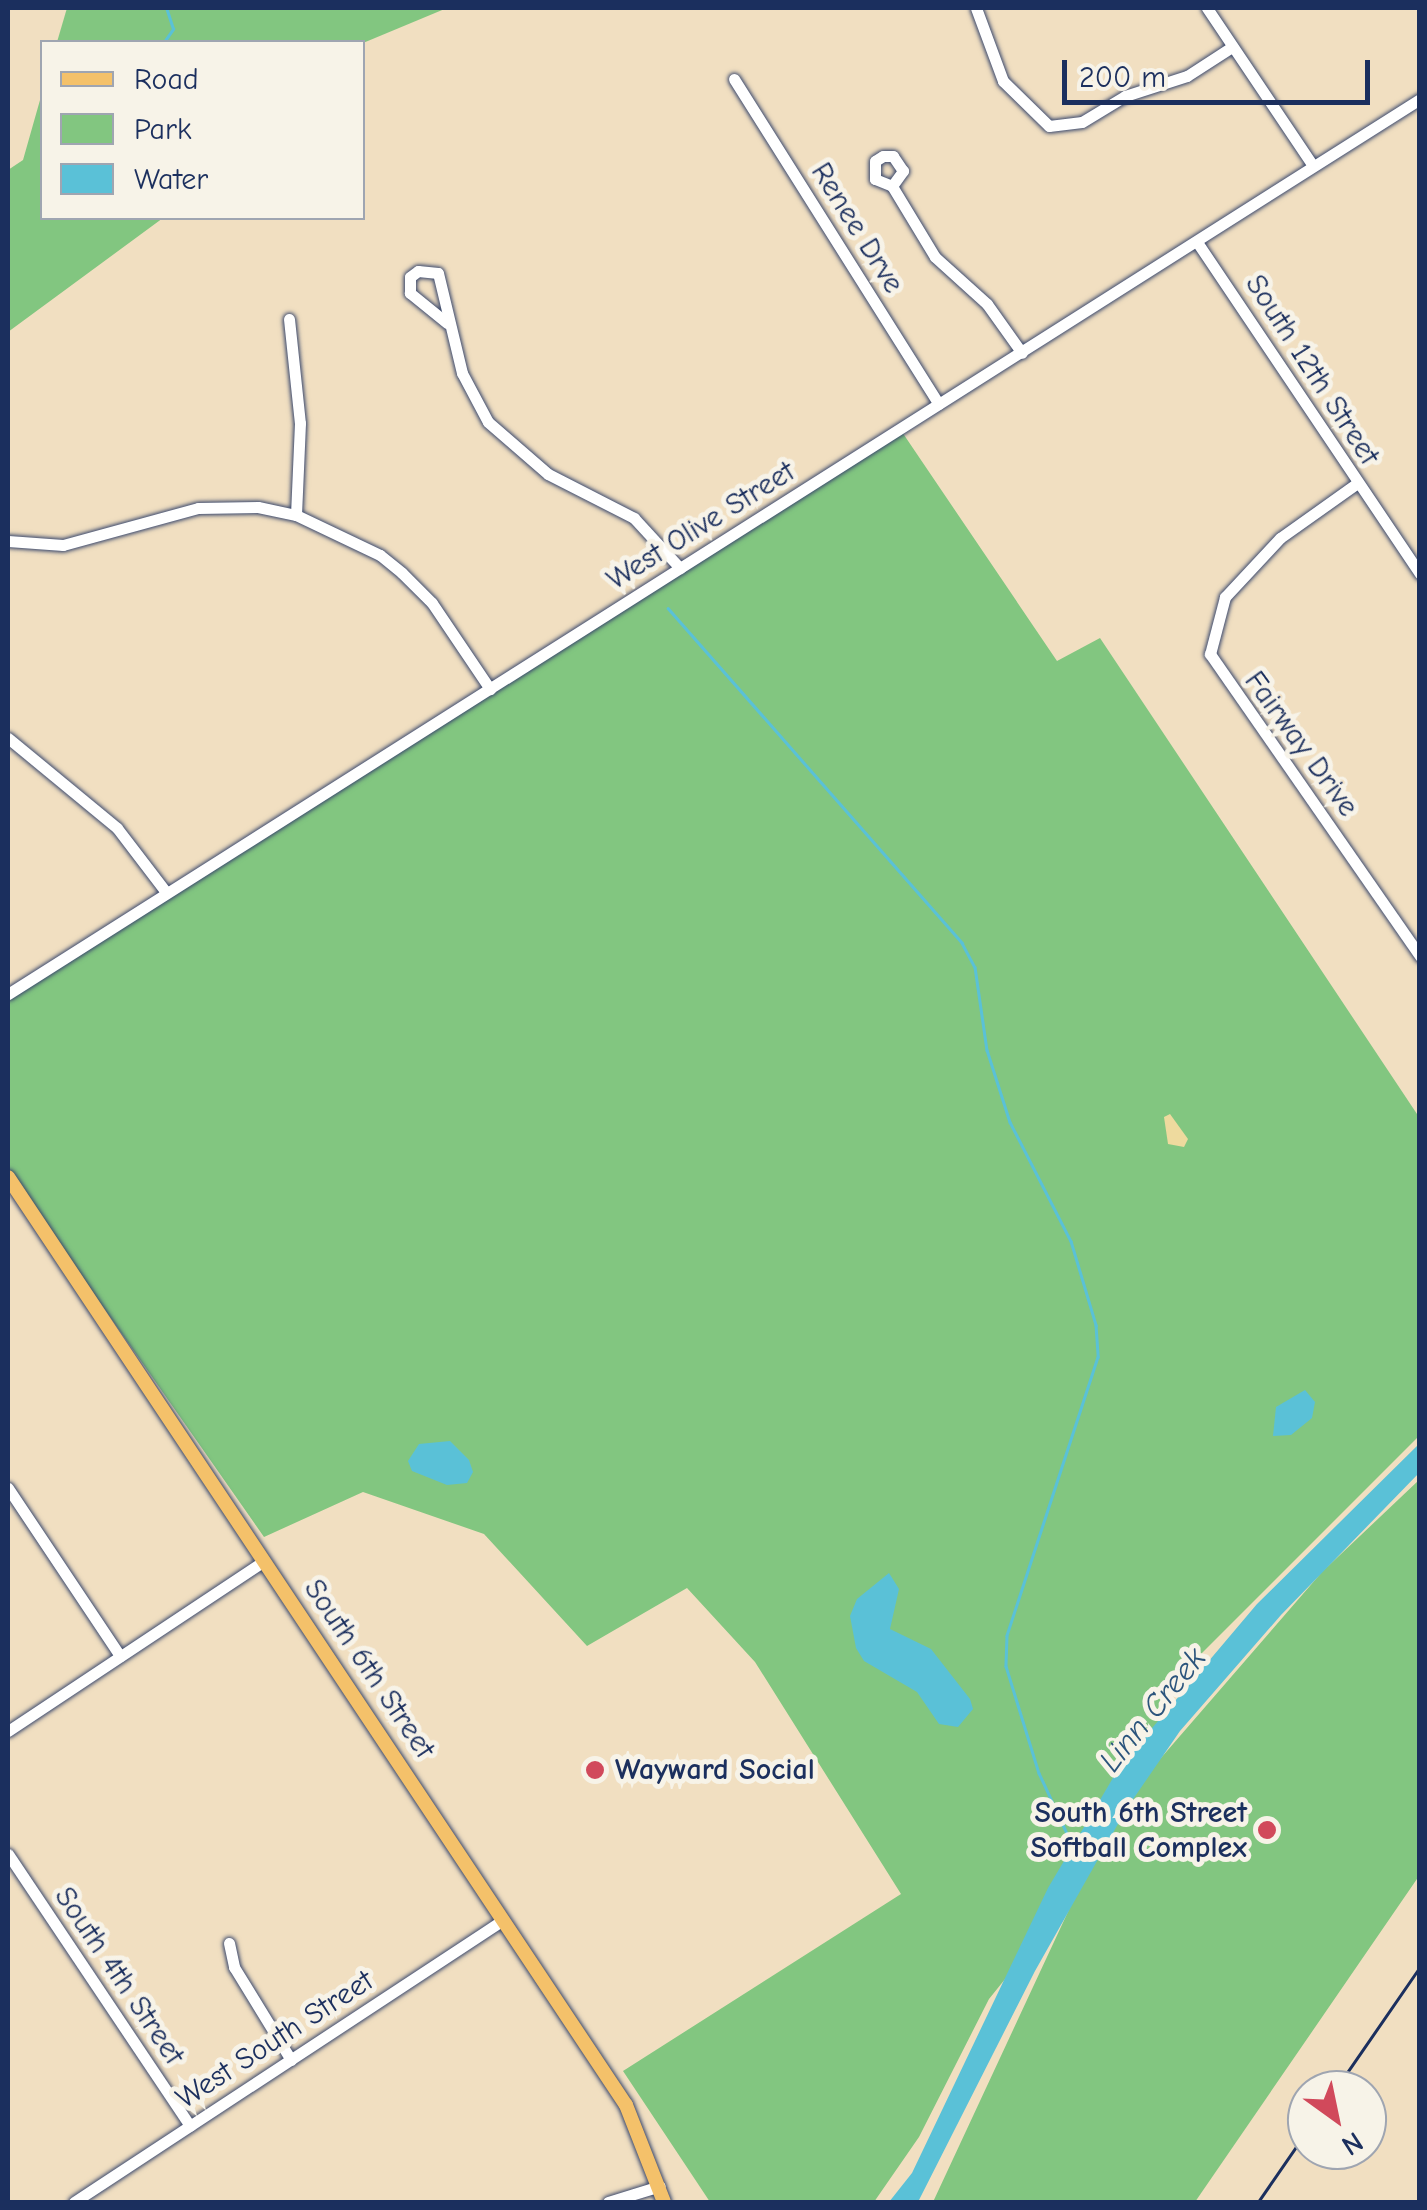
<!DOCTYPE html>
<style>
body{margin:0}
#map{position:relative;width:1427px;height:2210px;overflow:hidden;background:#f1dfc1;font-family:"Comic Neue",sans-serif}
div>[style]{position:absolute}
.green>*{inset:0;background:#82c680}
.sand>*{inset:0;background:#eeda9e}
.water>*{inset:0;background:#5ac1d7}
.stream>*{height:2.5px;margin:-1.25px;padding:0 1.25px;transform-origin:1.25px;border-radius:1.25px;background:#5ac1d7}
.roads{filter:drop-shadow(0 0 2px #3b496d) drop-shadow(0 0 2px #3b496d)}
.minor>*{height:11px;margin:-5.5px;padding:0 5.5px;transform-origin:5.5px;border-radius:5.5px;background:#fff}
.major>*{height:14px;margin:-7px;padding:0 7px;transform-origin:7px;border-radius:7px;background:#f4c16a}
.rail>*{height:2.5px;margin:-1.25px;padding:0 1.25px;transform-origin:1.25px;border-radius:1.25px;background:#1b2f5e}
.dots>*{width:28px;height:28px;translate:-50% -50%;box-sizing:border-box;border:5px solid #f7f3e8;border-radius:50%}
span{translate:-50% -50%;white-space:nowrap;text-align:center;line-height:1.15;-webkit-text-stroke:10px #f7f3e8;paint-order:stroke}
.street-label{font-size:30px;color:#1b2f5e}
.poi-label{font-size:30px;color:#1b2f5e;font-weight:700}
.left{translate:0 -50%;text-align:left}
.right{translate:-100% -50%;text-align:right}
.water-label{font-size:32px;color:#2b547c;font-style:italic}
.frame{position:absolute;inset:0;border:10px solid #1b2f5e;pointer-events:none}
.legend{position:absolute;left:40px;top:40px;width:325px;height:180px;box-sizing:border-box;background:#f7f3e8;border:2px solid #9fa5b1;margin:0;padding:12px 18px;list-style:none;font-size:30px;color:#1b2f5e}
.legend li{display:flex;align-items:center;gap:20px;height:50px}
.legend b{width:50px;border:2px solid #9fa5b1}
.north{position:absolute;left:1287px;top:2070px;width:100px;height:100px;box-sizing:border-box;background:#f7f3e8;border:2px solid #9fa5b1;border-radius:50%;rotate:147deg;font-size:28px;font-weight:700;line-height:40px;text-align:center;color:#1b2f5e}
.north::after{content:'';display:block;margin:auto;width:35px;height:45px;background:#d1495b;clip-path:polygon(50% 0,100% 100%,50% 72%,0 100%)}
.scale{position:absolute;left:1062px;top:60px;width:308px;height:45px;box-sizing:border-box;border:5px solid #1b2f5e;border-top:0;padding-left:12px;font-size:30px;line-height:35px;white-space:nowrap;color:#1b2f5e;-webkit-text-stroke:8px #f7f3e8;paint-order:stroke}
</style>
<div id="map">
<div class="green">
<i style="clip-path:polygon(67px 8px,447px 8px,363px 43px,57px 42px)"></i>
<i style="clip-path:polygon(42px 93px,42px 218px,163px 218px,8px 332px,8px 170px,23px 160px)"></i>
<i style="clip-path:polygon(900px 429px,1057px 661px,1100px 638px,1419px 1117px,1419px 1436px,1176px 1679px,1141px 1781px,1322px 1572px,1419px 1480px,1419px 1876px,1195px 2202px,933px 2202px,1080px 1886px,989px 1999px,919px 2137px,874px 2202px,710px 2202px,623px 2071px,901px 1894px,755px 1662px,687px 1588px,587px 1646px,484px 1534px,363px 1492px,264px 1537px,8px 1171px,8px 994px)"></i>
</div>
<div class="sand">
<i style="clip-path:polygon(1170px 1114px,1188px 1139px,1184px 1147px,1168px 1144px,1164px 1117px)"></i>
</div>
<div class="water">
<i style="clip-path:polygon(1305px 1390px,1315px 1402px,1312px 1418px,1291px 1435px,1273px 1436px,1276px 1407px)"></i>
<i style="clip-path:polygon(450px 1441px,469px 1460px,473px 1472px,467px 1483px,447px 1485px,412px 1471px,408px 1461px,419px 1444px)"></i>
<i style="clip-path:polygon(1419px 1444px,1419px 1473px,1281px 1615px,1180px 1731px,1127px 1808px,1035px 1971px,918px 2202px,889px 2202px,912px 2173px,1048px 1888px,1120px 1766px,1257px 1604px)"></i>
<i style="clip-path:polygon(889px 1573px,899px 1589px,890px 1629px,931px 1649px,970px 1699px,973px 1709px,958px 1727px,939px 1724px,917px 1692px,864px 1661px,856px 1648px,850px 1616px,857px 1599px)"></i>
</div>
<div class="stream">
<i style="left:164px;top:42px;width:16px;rotate:-55deg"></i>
<i style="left:173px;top:29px;width:22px;rotate:-108deg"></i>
<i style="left:668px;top:608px;width:446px;rotate:48.7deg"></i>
<i style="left:962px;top:943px;width:27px;rotate:62deg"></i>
<i style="left:975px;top:967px;width:84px;rotate:81.8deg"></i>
<i style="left:987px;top:1050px;width:76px;rotate:72.3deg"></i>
<i style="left:1010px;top:1122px;width:134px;rotate:62.9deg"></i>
<i style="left:1071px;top:1241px;width:88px;rotate:73.4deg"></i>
<i style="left:1096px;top:1325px;width:32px;rotate:86deg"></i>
<i style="left:1098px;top:1357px;width:293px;rotate:108.1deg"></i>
<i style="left:1007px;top:1636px;width:30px;rotate:92deg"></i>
<i style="left:1006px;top:1666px;width:112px;rotate:72.9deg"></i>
<i style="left:1039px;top:1773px;width:78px;rotate:65.1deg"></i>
</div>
<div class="roads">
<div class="minor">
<i style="left:976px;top:8px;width:78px;rotate:69.7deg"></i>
<i style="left:1003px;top:81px;width:64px;rotate:44.4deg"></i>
<i style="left:1049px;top:126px;width:33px;rotate:-7deg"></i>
<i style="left:1082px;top:122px;width:50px;rotate:-31.2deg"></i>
<i style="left:1125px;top:96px;width:65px;rotate:-17.9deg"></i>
<i style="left:1187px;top:76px;width:54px;rotate:-32.8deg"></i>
<i style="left:1207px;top:8px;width:190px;rotate:56.1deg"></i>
<i style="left:734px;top:79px;width:384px;rotate:57.8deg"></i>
<i style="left:892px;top:186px;width:19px;rotate:-54deg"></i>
<i style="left:903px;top:171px;width:18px;rotate:-124deg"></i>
<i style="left:893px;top:156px;width:10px;rotate:180deg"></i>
<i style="left:883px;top:156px;width:9px;rotate:148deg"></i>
<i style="left:875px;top:161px;width:18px;rotate:90deg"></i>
<i style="left:875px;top:179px;width:18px;rotate:22deg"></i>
<i style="left:892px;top:186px;width:83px;rotate:58.8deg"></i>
<i style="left:935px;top:257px;width:70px;rotate:42.1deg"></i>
<i style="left:987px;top:304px;width:60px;rotate:54.5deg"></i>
<i style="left:1197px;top:242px;width:400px;rotate:56.1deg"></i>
<i style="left:289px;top:319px;width:105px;rotate:84deg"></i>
<i style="left:300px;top:423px;width:92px;rotate:92.5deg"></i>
<i style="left:447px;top:323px;width:48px;rotate:-141deg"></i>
<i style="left:410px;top:293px;width:16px;rotate:-90deg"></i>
<i style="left:410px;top:277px;width:10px;rotate:-37deg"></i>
<i style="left:418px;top:271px;width:20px;rotate:6deg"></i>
<i style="left:438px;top:273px;width:103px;rotate:76.5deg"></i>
<i style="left:462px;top:373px;width:55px;rotate:62deg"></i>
<i style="left:488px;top:422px;width:79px;rotate:40.9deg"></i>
<i style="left:548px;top:474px;width:97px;rotate:27.1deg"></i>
<i style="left:634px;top:518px;width:68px;rotate:47.4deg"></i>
<i style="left:1356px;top:484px;width:93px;rotate:144.6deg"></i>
<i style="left:1280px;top:538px;width:81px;rotate:133deg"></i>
<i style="left:1225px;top:597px;width:59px;rotate:104.7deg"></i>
<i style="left:1210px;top:654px;width:368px;rotate:55.2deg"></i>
<i style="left:8px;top:541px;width:55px;rotate:4.2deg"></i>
<i style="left:63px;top:545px;width:140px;rotate:-15.3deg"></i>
<i style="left:198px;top:508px;width:60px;rotate:-1deg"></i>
<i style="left:258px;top:507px;width:39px;rotate:12deg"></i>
<i style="left:296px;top:515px;width:93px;rotate:25.5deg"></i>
<i style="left:380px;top:555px;width:28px;rotate:39deg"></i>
<i style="left:402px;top:573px;width:42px;rotate:45deg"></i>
<i style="left:432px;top:603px;width:104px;rotate:56deg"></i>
<i style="left:8px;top:738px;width:141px;rotate:39.5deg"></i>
<i style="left:117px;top:828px;width:81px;rotate:52.6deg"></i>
<i style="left:8px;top:994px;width:1672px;rotate:-32.37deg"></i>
<i style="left:8px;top:1488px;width:202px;rotate:56.3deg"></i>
<i style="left:8px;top:1731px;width:307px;rotate:-33.6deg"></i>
<i style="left:8px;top:1854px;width:327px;rotate:56.2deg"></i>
<i style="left:229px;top:1943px;width:25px;rotate:78deg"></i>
<i style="left:234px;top:1967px;width:109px;rotate:58.5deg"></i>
<i style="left:74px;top:2202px;width:513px;rotate:-33.32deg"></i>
<i style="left:608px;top:2202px;width:54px;rotate:-17.1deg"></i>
</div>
<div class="major">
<i style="left:8px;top:1177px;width:1115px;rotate:56.34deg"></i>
<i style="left:626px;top:2105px;width:104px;rotate:68.6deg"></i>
</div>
</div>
<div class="rail">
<i style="left:1335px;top:2090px;width:150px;rotate:-55.4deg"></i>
<i style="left:1258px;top:2202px;width:86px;rotate:-55.4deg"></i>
</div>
<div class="dots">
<i style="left:595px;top:1770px;background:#d1495b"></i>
<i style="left:1267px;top:1830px;background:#d1495b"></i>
</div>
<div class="street-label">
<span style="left:857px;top:228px;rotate:58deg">Renee Drve</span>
<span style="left:1312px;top:370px;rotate:57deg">South 12th Street</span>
<span style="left:701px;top:526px;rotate:-32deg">West Olive Street</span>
<span style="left:1301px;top:744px;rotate:54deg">Fairway Drive</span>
<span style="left:369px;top:1669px;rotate:56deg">South 6th Street</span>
<span style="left:119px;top:1976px;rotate:56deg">South 4th Street</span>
<span style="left:275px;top:2040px;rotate:-33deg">West South Street</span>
</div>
<div class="poi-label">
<span class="left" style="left:615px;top:1770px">Wayward Social</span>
<span class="right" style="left:1247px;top:1830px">South 6th Street<br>Softball Complex</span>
</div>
<div class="water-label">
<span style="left:1153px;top:1710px;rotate:-51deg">Linn Creek</span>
</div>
<div class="frame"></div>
<ul class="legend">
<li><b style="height:12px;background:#f4c16a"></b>Road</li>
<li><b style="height:28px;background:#82c680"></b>Park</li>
<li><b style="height:28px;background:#5ac1d7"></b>Water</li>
</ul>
<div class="north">N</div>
<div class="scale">200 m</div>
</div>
